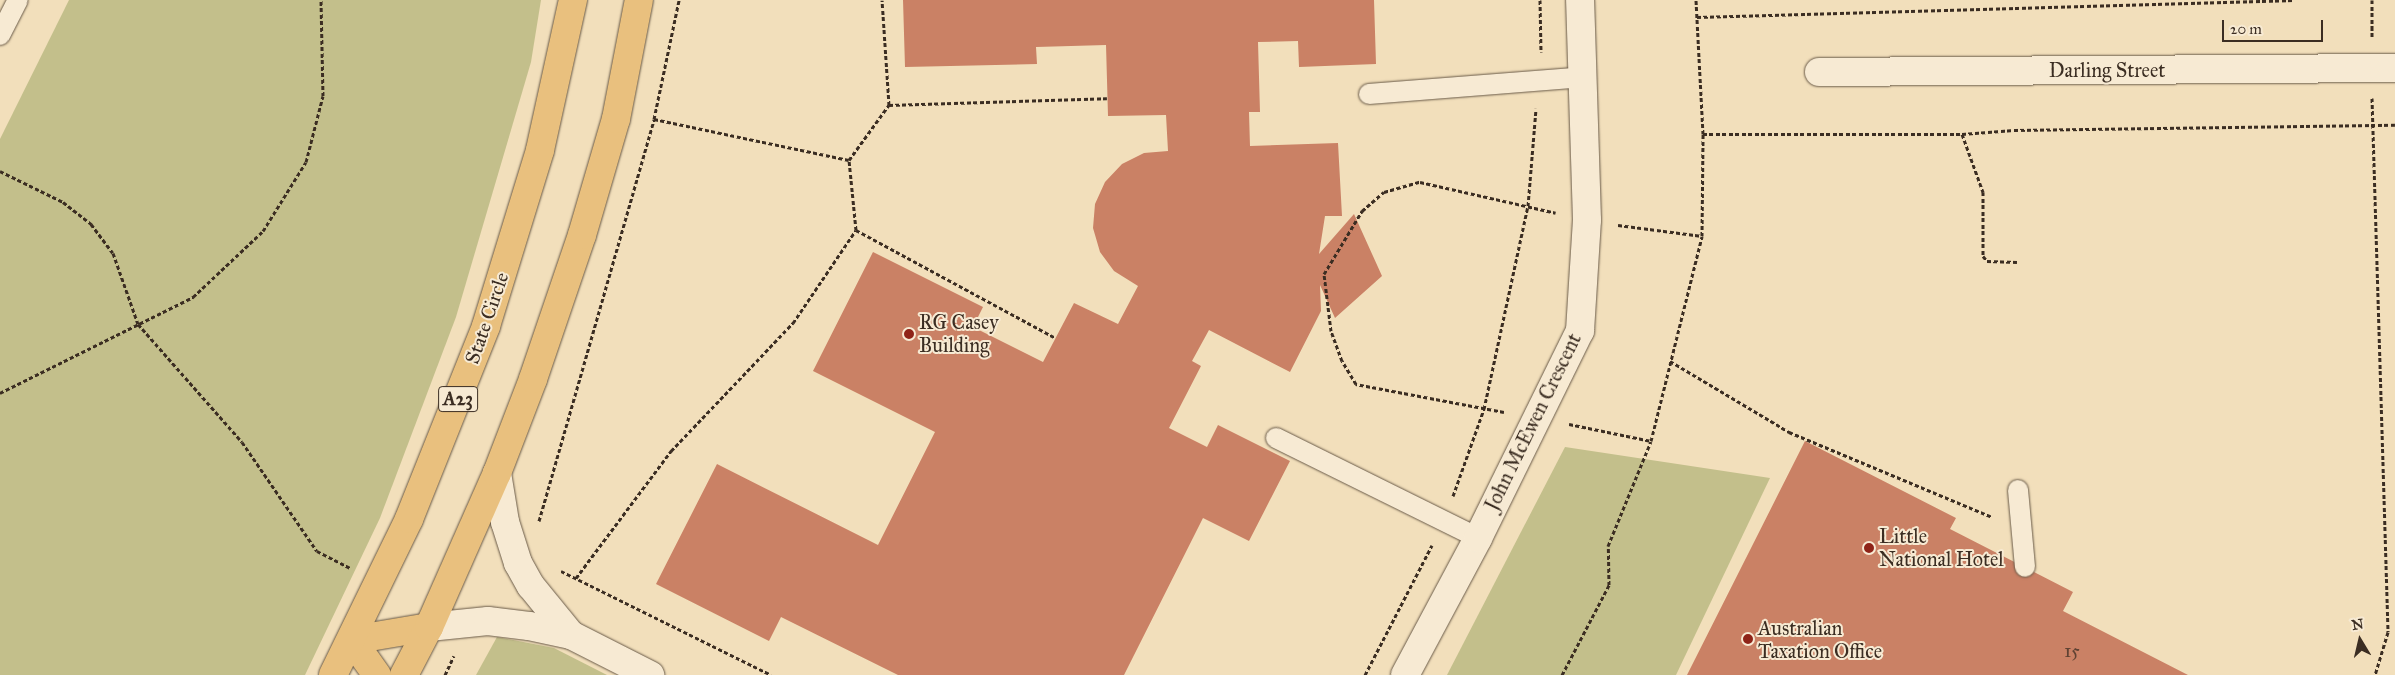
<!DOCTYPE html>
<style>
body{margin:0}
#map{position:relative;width:2395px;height:675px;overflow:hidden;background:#f2dfbb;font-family:"IM FELL Great Primer",serif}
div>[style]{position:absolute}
.green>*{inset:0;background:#c3bf8b}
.building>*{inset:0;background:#ca8165}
.path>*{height:3px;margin-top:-1.5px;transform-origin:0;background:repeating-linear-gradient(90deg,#3b2d22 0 4px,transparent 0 6.5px)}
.roads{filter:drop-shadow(0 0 1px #695a48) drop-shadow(0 0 1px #695a48)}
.lane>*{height:20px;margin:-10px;padding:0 10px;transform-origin:10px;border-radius:10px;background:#f7ead3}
.street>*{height:28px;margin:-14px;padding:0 14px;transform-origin:14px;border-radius:14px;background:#f7ead3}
.highway>*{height:28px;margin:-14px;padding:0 14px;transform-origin:14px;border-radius:14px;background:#e9c07e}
.dots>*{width:14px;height:14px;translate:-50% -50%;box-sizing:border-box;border:2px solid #f7ead3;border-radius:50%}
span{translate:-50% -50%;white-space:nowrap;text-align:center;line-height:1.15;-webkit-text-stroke:4px #f7ead3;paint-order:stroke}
.number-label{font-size:18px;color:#5f4233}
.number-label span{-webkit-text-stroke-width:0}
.shield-label span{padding:1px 4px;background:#f7ead3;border:1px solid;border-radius:4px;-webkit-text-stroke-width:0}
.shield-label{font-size:19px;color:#3b2d22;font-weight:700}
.street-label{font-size:20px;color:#3b2d22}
.poi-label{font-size:20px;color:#3b2d22}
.left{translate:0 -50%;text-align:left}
.north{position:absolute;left:2335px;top:615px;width:50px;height:50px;-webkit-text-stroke:4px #f7ead3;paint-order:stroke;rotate:351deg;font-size:14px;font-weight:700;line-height:20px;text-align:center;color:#3b2d22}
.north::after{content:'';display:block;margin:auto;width:18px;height:22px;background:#3b2d22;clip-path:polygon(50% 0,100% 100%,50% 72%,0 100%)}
.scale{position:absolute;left:2222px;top:20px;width:101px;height:22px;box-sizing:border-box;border:2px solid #3b2d22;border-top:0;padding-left:6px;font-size:15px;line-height:18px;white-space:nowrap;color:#3b2d22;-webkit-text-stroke:4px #f7ead3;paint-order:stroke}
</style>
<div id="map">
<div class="green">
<i style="clip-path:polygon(69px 0,541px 0,531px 62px,456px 317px,380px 518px,305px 675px,0 675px,0 139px)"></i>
<i style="clip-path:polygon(1565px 447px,1770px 478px,1676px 675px,1447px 675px)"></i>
<i style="clip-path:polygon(497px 637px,554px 648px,607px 675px,476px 675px)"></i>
</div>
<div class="building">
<i style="clip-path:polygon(903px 0,1374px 0,1376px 64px,1299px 67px,1298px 41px,1258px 42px,1260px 112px,1249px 112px,1250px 146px,1338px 143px,1342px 216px,1325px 216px,1319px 254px,1354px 214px,1382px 276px,1335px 318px,1320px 285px,1321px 311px,1290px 372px,1209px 330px,1192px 361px,1201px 366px,1169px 428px,1207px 447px,1218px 425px,1290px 461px,1249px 541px,1203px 518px,1124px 675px,898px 675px,781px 617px,769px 641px,656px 584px,717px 464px,878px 545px,935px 432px,813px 371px,873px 252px,983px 307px,973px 327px,1043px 362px,1074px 303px,1118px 324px,1138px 286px,1114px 271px,1100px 252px,1093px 228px,1095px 204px,1105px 182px,1122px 164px,1144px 153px,1168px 151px,1166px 115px,1108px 116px,1106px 45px,1036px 47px,1037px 64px,905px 67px)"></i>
<i style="clip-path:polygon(1805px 441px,1956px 518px,1950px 529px,2073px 592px,2063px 611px,2188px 675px,1687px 675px)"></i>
</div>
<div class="path">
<i style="left:1540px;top:0;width:52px;rotate:88.9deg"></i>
<i style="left:2372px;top:0;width:37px;rotate:90deg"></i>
<i style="left:1697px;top:17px;width:597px;rotate:-1.63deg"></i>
<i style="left:2372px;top:98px;width:534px;rotate:88.28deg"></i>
<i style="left:2388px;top:632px;width:45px;rotate:106.8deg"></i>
<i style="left:889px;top:105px;width:218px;rotate:-1.8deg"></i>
<i style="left:654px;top:119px;width:199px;rotate:11.9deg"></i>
<i style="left:1703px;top:134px;width:259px"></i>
<i style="left:1962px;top:134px;width:52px;rotate:-4.4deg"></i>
<i style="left:2014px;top:130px;width:381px;rotate:-0.8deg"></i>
<i style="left:1962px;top:134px;width:62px;rotate:70.1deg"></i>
<i style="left:1983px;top:192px;width:64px;rotate:90deg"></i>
<i style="left:1983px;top:256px;width:6px;rotate:51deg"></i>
<i style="left:1987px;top:261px;width:30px;rotate:2deg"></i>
<i style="left:0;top:171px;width:70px;rotate:26.2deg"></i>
<i style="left:63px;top:202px;width:36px;rotate:38deg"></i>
<i style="left:91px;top:224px;width:36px;rotate:53deg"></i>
<i style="left:113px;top:253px;width:75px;rotate:70.6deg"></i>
<i style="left:138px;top:324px;width:157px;rotate:48.6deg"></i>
<i style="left:242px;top:442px;width:132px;rotate:55.5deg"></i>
<i style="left:317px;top:551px;width:37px;rotate:27deg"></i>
<i style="left:1618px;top:225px;width:85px;rotate:7.5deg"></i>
<i style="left:856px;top:230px;width:227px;rotate:28.4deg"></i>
<i style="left:1670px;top:361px;width:139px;rotate:30.8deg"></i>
<i style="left:1789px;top:432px;width:220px;rotate:22.7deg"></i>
<i style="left:0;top:393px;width:216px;rotate:-26.4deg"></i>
<i style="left:193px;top:297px;width:96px;rotate:-43.3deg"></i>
<i style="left:263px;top:231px;width:81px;rotate:-58.1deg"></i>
<i style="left:306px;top:162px;width:68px;rotate:-75.6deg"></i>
<i style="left:323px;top:96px;width:96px;rotate:-91.2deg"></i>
<i style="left:1504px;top:412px;width:151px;rotate:-169.3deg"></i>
<i style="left:1356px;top:384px;width:27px;rotate:-121deg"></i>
<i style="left:1342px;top:361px;width:32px;rotate:-110deg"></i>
<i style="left:1331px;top:331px;width:57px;rotate:-97deg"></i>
<i style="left:1324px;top:274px;width:74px;rotate:-58.9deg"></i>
<i style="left:1362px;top:211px;width:29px;rotate:-41deg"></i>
<i style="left:1384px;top:192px;width:37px;rotate:-16deg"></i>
<i style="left:1420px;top:182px;width:139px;rotate:12.8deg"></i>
<i style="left:1569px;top:424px;width:84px;rotate:11.7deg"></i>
<i style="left:1453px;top:496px;width:92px;rotate:-70.4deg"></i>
<i style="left:1484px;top:409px;width:208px;rotate:-77.8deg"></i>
<i style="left:1528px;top:206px;width:98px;rotate:-85.3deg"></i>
<i style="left:539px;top:521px;width:418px;rotate:-74deg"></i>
<i style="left:654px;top:119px;width:122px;rotate:-78.1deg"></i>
<i style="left:561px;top:571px;width:234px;rotate:26.3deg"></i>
<i style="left:576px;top:578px;width:159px;rotate:-53.2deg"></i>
<i style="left:671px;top:451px;width:177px;rotate:-46.4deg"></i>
<i style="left:793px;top:323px;width:112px;rotate:-55.9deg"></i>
<i style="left:856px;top:230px;width:70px;rotate:-95.7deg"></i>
<i style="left:849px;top:160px;width:68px;rotate:-54deg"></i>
<i style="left:889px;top:105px;width:105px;rotate:-93.8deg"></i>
<i style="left:445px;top:675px;width:21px;rotate:-65deg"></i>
<i style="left:1365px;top:675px;width:146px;rotate:-62.7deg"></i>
<i style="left:1562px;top:675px;width:102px;rotate:-62.4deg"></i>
<i style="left:1609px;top:585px;width:39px;rotate:-91deg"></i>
<i style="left:1608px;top:546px;width:113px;rotate:-67.7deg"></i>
<i style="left:1651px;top:441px;width:211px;rotate:-76deg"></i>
<i style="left:1702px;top:236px;width:102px;rotate:-89.4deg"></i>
<i style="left:1703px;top:134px;width:134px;rotate:-93deg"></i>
</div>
<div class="roads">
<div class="lane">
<i style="left:0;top:35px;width:39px;rotate:-63deg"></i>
<i style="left:1369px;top:94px;width:215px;rotate:-4.5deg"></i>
<i style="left:1276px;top:438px;width:225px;rotate:26.3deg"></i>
<i style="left:2018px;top:490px;width:77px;rotate:84.8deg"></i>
</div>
<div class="street">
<i style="left:1819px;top:72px;width:576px;rotate:-0.4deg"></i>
<i style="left:497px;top:473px;width:50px;rotate:80.7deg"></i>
<i style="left:505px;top:522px;width:43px;rotate:72.4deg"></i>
<i style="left:518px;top:563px;width:26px;rotate:61deg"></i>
<i style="left:531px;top:586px;width:63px;rotate:50.8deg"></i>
<i style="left:429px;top:627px;width:59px;rotate:-5.8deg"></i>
<i style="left:488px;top:621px;width:41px;rotate:7deg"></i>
<i style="left:529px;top:626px;width:43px;rotate:12.1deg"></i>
<i style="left:571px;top:635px;width:89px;rotate:26.9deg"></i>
<i style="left:1405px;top:675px;width:155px;rotate:-61.9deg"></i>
<i style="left:1478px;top:538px;width:231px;rotate:-63.8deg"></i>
<i style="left:1580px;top:331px;width:111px;rotate:-86.4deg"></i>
<i style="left:1587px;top:220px;width:220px;rotate:-91.8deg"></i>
</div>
<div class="highway">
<i style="left:352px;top:640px;width:78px;rotate:-9.6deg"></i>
<i style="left:352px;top:640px;width:43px;rotate:54.5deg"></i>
<i style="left:333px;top:675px;width:174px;rotate:-64deg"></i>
<i style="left:409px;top:519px;width:208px;rotate:-68.2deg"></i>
<i style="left:486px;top:326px;width:184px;rotate:-72.9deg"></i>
<i style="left:540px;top:150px;width:154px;rotate:-77.6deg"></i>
<i style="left:404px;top:675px;width:54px;rotate:-62.5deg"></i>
<i style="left:429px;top:627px;width:168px;rotate:-66.2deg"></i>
<i style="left:497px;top:473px;width:101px;rotate:-69deg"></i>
<i style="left:533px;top:379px;width:152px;rotate:-71.2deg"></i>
<i style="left:582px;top:235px;width:121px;rotate:-73.7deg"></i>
<i style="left:616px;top:119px;width:121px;rotate:-79.1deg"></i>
</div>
</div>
<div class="dots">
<i style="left:909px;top:334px;background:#8f2418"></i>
<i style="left:1869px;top:548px;background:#8f2418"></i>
<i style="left:1748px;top:639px;background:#8f2418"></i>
</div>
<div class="number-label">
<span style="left:2072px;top:651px">15</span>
</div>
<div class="shield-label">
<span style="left:458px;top:399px">A23</span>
</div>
<div class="street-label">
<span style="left:2107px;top:70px">Darling Street</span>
<span style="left:487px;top:318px;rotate:-71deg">State Circle</span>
<span style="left:1533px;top:422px;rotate:-64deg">John McEwen Crescent</span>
</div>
<div class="poi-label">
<span class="left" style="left:919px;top:334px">RG Casey<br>Building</span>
<span class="left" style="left:1879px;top:548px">Little<br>National Hotel</span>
<span class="left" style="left:1758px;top:640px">Australian<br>Taxation Office</span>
</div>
<div class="north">N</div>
<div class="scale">20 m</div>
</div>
